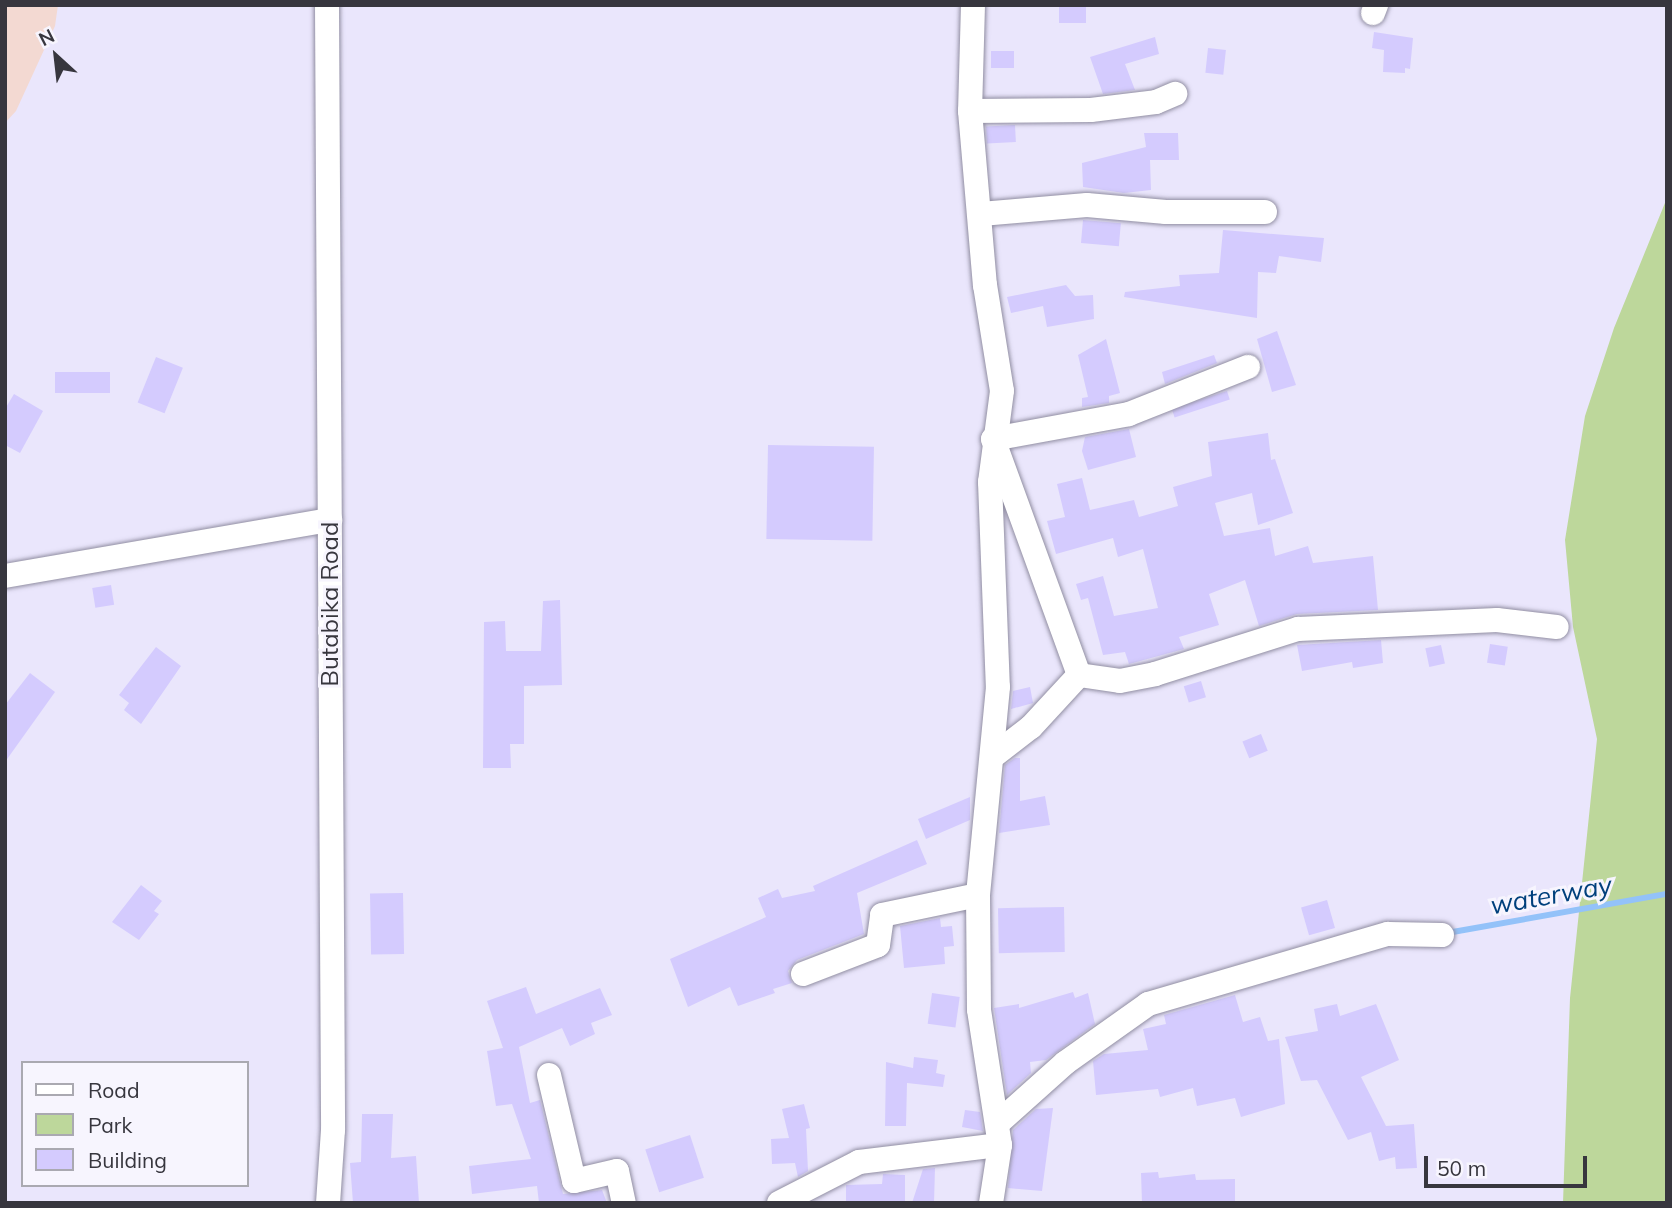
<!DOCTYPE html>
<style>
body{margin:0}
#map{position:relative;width:1672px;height:1208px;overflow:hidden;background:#eae6fc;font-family:Mulish,sans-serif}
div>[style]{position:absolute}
.medical>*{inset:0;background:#f3d9d2}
.green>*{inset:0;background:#bdd79b}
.stream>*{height:6px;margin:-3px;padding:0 3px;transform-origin:3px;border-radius:3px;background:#93c2f9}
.building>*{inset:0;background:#d4cbfe;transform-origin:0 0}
.roads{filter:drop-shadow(0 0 2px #918ea2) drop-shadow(0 0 2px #918ea2)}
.minor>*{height:24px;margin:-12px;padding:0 12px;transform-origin:12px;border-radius:12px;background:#fff}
span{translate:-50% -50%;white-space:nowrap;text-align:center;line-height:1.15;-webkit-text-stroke:6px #f7f5fe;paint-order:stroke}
.street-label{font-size:24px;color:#37363e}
.water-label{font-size:26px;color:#00407c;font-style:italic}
.frame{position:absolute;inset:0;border:7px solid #37363e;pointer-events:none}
.legend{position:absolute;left:21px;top:1061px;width:228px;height:126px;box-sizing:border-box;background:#f7f5fe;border:2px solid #aaa9b1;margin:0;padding:9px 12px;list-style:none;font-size:21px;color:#37363e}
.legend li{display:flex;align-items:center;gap:14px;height:35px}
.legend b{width:35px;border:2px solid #aaa9b1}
.north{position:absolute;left:21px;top:21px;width:70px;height:70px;-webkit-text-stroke:5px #f7f5fe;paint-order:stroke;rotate:333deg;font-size:19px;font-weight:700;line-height:28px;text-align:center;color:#37363e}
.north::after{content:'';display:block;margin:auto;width:24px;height:32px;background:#37363e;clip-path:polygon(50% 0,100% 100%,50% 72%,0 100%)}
.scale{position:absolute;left:1424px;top:1156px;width:163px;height:32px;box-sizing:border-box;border:4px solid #37363e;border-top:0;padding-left:9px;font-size:21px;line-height:24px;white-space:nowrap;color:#37363e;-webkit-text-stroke:5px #f7f5fe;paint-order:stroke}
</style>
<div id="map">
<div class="medical">
<i style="clip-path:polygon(5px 5px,58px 5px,55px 26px,16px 111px,5px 123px)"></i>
</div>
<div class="green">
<i style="clip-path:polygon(1667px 198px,1667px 1203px,1563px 1203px,1570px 998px,1597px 739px,1573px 627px,1565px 540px,1585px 416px,1614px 328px)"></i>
</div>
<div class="stream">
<i style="left:1447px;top:933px;width:223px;rotate:-10.1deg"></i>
</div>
<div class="building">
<i style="left:1059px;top:5px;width:27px;height:18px"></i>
<i style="clip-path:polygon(1374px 32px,1413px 38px,1410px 69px,1405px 68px,1405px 73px,1383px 72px,1384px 50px,1372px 48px)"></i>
<i style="clip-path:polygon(1155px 37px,1159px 54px,1125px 64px,1135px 90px,1103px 94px,1090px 57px)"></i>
<i style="left:1208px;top:48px;width:18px;height:25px;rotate:6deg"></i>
<i style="left:991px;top:51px;width:23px;height:17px"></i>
<i style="left:1015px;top:125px;width:17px;height:29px;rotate:87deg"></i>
<i style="clip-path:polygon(1144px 133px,1178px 133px,1179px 160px,1150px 160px,1151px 190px,1124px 193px,1083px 187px,1082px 163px,1146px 147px)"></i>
<i style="left:1083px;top:220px;width:38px;height:23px;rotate:5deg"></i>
<i style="clip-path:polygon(1223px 230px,1324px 238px,1321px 262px,1279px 256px,1276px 273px,1258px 272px,1257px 318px,1124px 297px,1125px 292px,1180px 286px,1179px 275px,1219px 273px)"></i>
<i style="clip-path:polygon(1066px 285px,1075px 296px,1093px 295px,1094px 319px,1047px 327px,1043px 306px,1011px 313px,1007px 297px)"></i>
<i style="clip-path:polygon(1277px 331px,1296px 385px,1272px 392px,1257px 339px)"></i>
<i style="clip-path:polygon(1106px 339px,1120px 393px,1109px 396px,1109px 403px,1082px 407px,1082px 398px,1088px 397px,1078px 355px)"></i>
<i style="clip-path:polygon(1214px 355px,1217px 363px,1165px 384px,1162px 372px)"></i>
<i style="left:156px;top:357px;width:29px;height:49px;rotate:22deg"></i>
<i style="left:55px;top:372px;width:55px;height:21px"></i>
<i style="left:1227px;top:391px;width:9px;height:58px;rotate:72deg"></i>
<i style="clip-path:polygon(14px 394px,43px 411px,20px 453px,5px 445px,5px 409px)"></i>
<i style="clip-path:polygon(1129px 429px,1136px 457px,1088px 470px,1082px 451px,1085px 437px)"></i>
<i style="clip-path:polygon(1268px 433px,1271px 460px,1275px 459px,1293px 513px,1258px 525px,1252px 493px,1215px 503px,1224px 536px,1270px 528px,1275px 556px,1308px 546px,1313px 563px,1373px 556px,1378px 610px,1297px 614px,1259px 626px,1245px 580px,1209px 594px,1219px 625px,1179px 637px,1184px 649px,1129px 664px,1125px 652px,1103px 655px,1088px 598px,1081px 600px,1076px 584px,1103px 576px,1114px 616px,1158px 608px,1143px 549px,1118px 557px,1113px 538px,1056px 554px,1047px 521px,1065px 517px,1057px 484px,1082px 478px,1090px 510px,1134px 500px,1139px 517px,1178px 506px,1173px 487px,1212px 476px,1208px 442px)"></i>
<i style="left:768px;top:445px;width:106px;height:94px;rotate:1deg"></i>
<i style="left:111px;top:585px;width:20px;height:19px;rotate:81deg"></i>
<i style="clip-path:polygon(560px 600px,562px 685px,524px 686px,524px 744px,510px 744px,511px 768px,483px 768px,484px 622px,505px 621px,506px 651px,541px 651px,543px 601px)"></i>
<i style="clip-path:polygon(1381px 640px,1383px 663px,1353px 668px,1352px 662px,1302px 671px,1297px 645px)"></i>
<i style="left:1490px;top:644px;width:18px;height:19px;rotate:9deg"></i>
<i style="left:1441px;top:645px;width:19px;height:16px;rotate:78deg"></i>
<i style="clip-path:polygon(156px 647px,181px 666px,141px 724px,124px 710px,129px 703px,119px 695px)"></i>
<i style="clip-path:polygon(30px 673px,55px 692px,5px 762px,5px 705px)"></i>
<i style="left:1201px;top:681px;width:17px;height:18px;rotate:73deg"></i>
<i style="clip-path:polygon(1030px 687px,1033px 703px,1011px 709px,1013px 691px)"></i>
<i style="left:1261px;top:734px;width:18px;height:20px;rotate:68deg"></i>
<i style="clip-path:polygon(1015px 758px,1020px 758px,1020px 801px,1045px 796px,1050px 825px,999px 833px,1005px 765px)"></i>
<i style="clip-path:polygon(970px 797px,970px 820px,926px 839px,918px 819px)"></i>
<i style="clip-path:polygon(917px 840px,927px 864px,857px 893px,864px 934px,797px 960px,788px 971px,792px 983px,773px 989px,775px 993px,738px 1006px,730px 987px,688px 1007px,670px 959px,766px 917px,758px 898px,778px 889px,782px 898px,815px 891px,813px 886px)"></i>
<i style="clip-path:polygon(141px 885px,162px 901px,154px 911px,159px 914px,139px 940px,112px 922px)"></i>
<i style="left:403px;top:893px;width:61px;height:33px;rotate:89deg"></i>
<i style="left:1327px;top:900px;width:29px;height:27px;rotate:74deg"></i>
<i style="left:1064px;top:907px;width:45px;height:66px;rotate:89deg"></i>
<i style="clip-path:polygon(940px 918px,941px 927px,952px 926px,954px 946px,944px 947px,945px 964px,904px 968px,900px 926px)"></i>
<i style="clip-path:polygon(526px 987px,536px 1014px,600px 988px,612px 1015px,591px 1023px,595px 1034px,570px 1046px,562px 1028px,519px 1047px,530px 1103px,540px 1100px,563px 1194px,602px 1190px,607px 1203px,539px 1203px,537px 1186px,472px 1194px,469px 1166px,531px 1159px,512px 1104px,496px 1106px,487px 1051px,503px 1048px,487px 1001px)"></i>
<i style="clip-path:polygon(1073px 992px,1075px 998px,1088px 993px,1095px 1024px,1046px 1060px,1030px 1062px,1031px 1073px,1007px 1095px,994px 1008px,1019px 1004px,1019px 1008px)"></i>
<i style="left:932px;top:993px;width:28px;height:31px;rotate:8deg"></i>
<i style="clip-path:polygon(1235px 995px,1243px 1022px,1260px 1017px,1268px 1041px,1279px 1039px,1285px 1104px,1241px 1117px,1235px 1098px,1197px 1106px,1193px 1088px,1160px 1097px,1158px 1089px,1096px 1095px,1093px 1061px,1104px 1054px,1148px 1050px,1143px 1029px,1166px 1024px,1164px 1015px)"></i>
<i style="clip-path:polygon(1337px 1004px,1340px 1016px,1376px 1004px,1399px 1060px,1361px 1077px,1386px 1126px,1414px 1124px,1417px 1168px,1396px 1169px,1395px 1157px,1379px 1161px,1371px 1132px,1348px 1140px,1317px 1080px,1301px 1081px,1285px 1037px,1318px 1031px,1314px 1009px)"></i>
<i style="clip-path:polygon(914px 1057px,938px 1060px,936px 1073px,945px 1075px,943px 1087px,907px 1083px,906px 1126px,885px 1126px,886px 1062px,913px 1068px)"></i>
<i style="clip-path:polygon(804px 1104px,810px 1128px,806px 1129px,808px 1171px,798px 1177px,795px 1163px,772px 1164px,771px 1139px,789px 1138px,782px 1109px)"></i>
<i style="clip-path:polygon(1053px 1108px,1042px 1191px,1008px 1188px,1013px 1130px,1036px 1109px)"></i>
<i style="clip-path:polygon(965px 1110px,980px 1112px,983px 1131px,962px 1127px)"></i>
<i style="clip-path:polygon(362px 1114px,393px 1114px,391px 1158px,416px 1156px,419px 1203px,353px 1203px,350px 1163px,361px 1162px)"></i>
<i style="left:690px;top:1135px;width:45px;height:47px;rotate:72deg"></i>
<i style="clip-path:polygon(935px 1168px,934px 1203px,912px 1203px,923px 1169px)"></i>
<i style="clip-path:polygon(1158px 1172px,1159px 1178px,1195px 1174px,1196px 1180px,1235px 1179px,1235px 1203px,1142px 1203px,1141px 1173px)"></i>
<i style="clip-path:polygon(883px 1174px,905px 1175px,905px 1203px,846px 1203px,846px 1185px,882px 1184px)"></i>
</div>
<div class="roads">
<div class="minor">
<i style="left:327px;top:5px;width:1125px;rotate:89.69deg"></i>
<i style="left:333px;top:1130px;width:73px;rotate:93.9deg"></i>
<i style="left:973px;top:5px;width:106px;rotate:91.6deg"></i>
<i style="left:970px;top:111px;width:175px;rotate:85.1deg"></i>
<i style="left:985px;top:285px;width:107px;rotate:80.9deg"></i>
<i style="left:1002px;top:391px;width:92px;rotate:97.5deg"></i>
<i style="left:990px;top:482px;width:205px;rotate:87.8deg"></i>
<i style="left:998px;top:687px;width:209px;rotate:95.5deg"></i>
<i style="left:978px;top:895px;width:115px;rotate:89.5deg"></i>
<i style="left:979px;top:1010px;width:137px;rotate:81.2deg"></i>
<i style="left:1000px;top:1145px;width:59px;rotate:98.8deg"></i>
<i style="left:1373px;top:13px;width:9px;rotate:-69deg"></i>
<i style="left:970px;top:111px;width:121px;rotate:-0.5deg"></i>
<i style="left:1091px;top:110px;width:65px;rotate:-7deg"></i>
<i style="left:1156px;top:102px;width:21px;rotate:-23deg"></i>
<i style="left:981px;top:214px;width:106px;rotate:-4.9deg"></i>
<i style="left:1087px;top:205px;width:79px;rotate:5.1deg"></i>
<i style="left:1166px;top:212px;width:99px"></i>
<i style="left:5px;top:576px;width:330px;rotate:-9.8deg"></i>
<i style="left:1079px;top:675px;width:251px;rotate:-110deg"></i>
<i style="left:993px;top:439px;width:138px;rotate:-10.4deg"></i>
<i style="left:1129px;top:414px;width:128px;rotate:-21.6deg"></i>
<i style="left:992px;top:757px;width:49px;rotate:-37.6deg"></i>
<i style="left:1031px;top:727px;width:71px;rotate:-47.3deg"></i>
<i style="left:1079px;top:675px;width:41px;rotate:8.3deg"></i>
<i style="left:1120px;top:681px;width:36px;rotate:-11deg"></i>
<i style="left:1155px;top:674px;width:150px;rotate:-17.5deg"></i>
<i style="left:1298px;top:629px;width:199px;rotate:-2.6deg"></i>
<i style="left:1497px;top:620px;width:60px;rotate:6.7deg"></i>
<i style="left:803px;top:974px;width:80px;rotate:-21.1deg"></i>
<i style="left:878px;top:945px;width:30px;rotate:-82deg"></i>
<i style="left:882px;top:915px;width:98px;rotate:-11.8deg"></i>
<i style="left:549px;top:1075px;width:109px;rotate:76.7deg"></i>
<i style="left:574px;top:1181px;width:44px;rotate:-13.1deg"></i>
<i style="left:617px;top:1171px;width:33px;rotate:78deg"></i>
<i style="left:998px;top:1123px;width:90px;rotate:-41.8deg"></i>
<i style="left:1065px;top:1063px;width:102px;rotate:-35.4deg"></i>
<i style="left:1148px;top:1004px;width:250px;rotate:-16.3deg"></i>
<i style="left:1388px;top:934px;width:54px;rotate:1.1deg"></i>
<i style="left:779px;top:1203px;width:90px;rotate:-27.1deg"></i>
<i style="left:859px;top:1162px;width:142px;rotate:-6.9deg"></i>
</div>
</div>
<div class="street-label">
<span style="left:330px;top:604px;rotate:-90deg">Butabika Road</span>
</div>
<div class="water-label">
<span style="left:1551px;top:895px;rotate:-10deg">waterway</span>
</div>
<div class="frame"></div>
<ul class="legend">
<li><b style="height:9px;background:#fff"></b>Road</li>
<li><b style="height:19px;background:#bdd79b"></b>Park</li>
<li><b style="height:19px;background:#d4cbfe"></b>Building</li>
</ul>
<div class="north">N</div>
<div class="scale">50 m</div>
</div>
